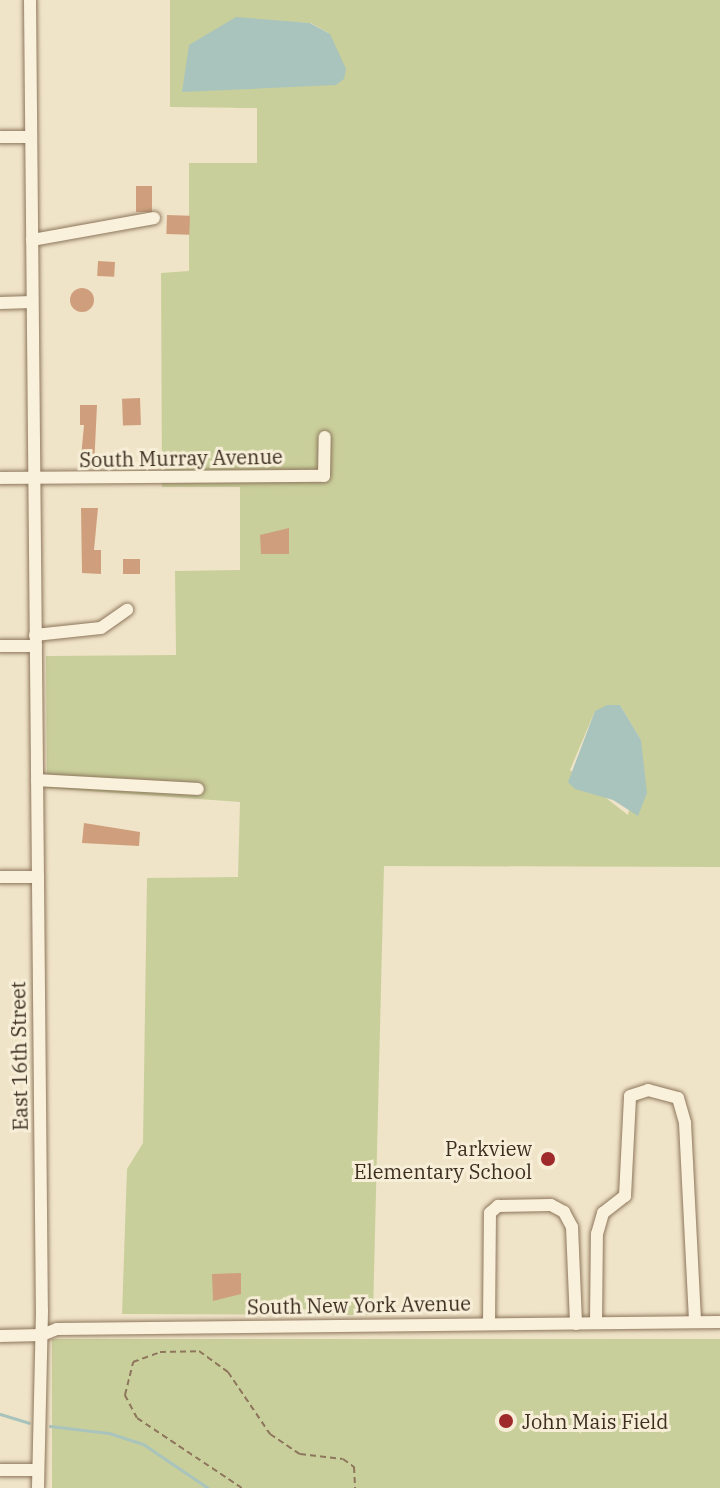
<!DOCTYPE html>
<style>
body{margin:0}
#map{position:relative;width:720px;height:1488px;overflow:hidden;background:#f0e4c8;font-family:"IBM Plex Serif",serif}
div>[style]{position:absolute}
.green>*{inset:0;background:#c9cf9b;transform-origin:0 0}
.water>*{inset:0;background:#a9c4bc}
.stream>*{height:3px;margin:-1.5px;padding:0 1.5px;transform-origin:1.5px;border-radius:1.5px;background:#a9c4bc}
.building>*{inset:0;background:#cf9f7d;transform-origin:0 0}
.round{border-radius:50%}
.path>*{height:2px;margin-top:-1px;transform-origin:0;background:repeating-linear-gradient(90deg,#8d765c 0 6px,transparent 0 10px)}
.roads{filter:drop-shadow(0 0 2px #8d765c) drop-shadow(0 0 2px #8d765c)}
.minor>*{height:12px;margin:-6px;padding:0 6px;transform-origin:6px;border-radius:6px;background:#faf1dc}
.dots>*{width:22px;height:22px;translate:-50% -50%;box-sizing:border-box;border:4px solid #f7eed8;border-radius:50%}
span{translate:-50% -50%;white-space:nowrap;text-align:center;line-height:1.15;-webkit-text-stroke:6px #f7eed8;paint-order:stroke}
.street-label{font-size:20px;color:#3d2e20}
.poi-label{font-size:20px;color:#3d2e20}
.right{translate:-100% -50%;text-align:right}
.left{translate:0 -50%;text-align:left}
</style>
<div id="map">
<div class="green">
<i style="clip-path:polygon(evenodd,170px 0,720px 0,720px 867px,384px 866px,373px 1315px,122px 1314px,127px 1169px,143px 1143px,147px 878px,238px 877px,240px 802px,47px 788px,46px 656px,176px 655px,175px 571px,240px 570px,240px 487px,162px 487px,161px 273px,189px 271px,189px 163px,257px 163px,257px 108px,170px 107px,170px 0,290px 22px,311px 23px,330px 34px,244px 86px,182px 91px,290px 22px,170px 0,620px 705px,641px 740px,628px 815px,570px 770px,595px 711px,620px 705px)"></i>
<i style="left:720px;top:1339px;width:149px;height:668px;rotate:90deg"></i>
</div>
<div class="water">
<i style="clip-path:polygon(236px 17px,310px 23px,330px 34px,346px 69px,344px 79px,336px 85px,182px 92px,189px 45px)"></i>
<i style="clip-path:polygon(607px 705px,620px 705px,641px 740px,647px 793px,638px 816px,613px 800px,575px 789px,568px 782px,595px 711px)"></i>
</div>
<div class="stream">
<i style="left:0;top:1414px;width:30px;rotate:17deg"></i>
<i style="left:50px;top:1426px;width:59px;rotate:6.8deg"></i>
<i style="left:109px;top:1433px;width:36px;rotate:18deg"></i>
<i style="left:143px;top:1444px;width:78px;rotate:34.1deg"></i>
</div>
<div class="building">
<i style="left:136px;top:186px;width:16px;height:26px"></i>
<i style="left:167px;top:215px;width:23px;height:19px;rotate:2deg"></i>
<i style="left:98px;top:261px;width:17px;height:15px;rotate:3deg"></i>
<i class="round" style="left:70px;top:288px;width:24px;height:24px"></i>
<i style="left:140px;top:398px;width:27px;height:18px;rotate:88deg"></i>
<i style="clip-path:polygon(80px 405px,97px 405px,94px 468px,80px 468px,84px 425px,80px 425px)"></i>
<i style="clip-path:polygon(81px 508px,98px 508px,94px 550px,101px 550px,101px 574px,82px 573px)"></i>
<i style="clip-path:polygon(289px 528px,289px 554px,261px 554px,260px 535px)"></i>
<i style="left:123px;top:559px;width:17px;height:15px"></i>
<i style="clip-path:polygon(84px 823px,140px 832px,139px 846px,82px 843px)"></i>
<i style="clip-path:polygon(241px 1273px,241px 1294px,213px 1301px,212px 1274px)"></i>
</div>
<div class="path">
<i style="left:242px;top:1488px;width:126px;rotate:-146.3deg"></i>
<i style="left:137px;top:1418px;width:26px;rotate:-118deg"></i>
<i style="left:125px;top:1395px;width:34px;rotate:-76deg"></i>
<i style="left:133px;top:1362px;width:29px;rotate:-20deg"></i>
<i style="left:160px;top:1352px;width:39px;rotate:-1deg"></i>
<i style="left:199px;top:1351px;width:36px;rotate:36deg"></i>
<i style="left:228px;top:1372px;width:75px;rotate:55.9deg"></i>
<i style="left:270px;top:1434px;width:36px;rotate:34deg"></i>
<i style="left:300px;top:1454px;width:43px;rotate:6.6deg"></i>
<i style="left:343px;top:1459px;width:14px;rotate:36deg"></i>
<i style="left:354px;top:1467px;width:21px;rotate:87deg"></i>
</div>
<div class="roads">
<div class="minor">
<i style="left:30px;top:0;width:1311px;rotate:89.48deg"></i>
<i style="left:42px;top:1311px;width:177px;rotate:91.3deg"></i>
<i style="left:0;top:137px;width:31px"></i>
<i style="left:32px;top:240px;width:124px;rotate:-10.2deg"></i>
<i style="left:0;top:303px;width:32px;rotate:-2deg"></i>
<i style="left:0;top:478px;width:324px;rotate:-0.4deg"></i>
<i style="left:324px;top:476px;width:39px;rotate:-89deg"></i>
<i style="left:35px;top:635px;width:66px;rotate:-6.1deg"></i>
<i style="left:101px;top:628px;width:32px;rotate:-35deg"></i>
<i style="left:0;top:646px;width:36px"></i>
<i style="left:37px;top:780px;width:161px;rotate:3.2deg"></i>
<i style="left:0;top:877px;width:38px"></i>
<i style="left:596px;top:1323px;width:89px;rotate:-89.4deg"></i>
<i style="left:597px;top:1234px;width:22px;rotate:-74deg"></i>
<i style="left:603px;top:1213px;width:28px;rotate:-38deg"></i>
<i style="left:625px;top:1196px;width:100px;rotate:-87.1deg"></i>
<i style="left:630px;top:1096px;width:19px;rotate:-18deg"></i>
<i style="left:648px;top:1090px;width:31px;rotate:15deg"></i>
<i style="left:678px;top:1098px;width:26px;rotate:74deg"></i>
<i style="left:685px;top:1123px;width:199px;rotate:87.1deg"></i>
<i style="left:489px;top:1324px;width:111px;rotate:-89.5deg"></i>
<i style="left:490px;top:1213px;width:11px;rotate:-41deg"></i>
<i style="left:498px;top:1206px;width:53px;rotate:-1.1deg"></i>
<i style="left:551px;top:1205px;width:15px;rotate:28deg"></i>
<i style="left:564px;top:1212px;width:17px;rotate:62deg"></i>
<i style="left:572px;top:1227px;width:97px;rotate:87.6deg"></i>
<i style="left:0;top:1336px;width:42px;rotate:-1.4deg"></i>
<i style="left:42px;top:1335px;width:16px;rotate:-22deg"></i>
<i style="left:57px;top:1329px;width:663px;rotate:-0.6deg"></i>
<i style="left:0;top:1470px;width:38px"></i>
</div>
</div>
<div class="dots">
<i style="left:548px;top:1159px;background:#9e2a2b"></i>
<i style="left:506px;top:1421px;background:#9e2a2b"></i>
</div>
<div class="street-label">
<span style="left:181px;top:458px;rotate:-1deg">South Murray Avenue</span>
<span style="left:19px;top:1056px;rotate:-91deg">East 16th Street</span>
<span style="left:359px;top:1305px;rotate:-1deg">South New York Avenue</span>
</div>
<div class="poi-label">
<span class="right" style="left:532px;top:1160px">Parkview<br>Elementary School</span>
<span class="left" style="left:522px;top:1421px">John Mais Field</span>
</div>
</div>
